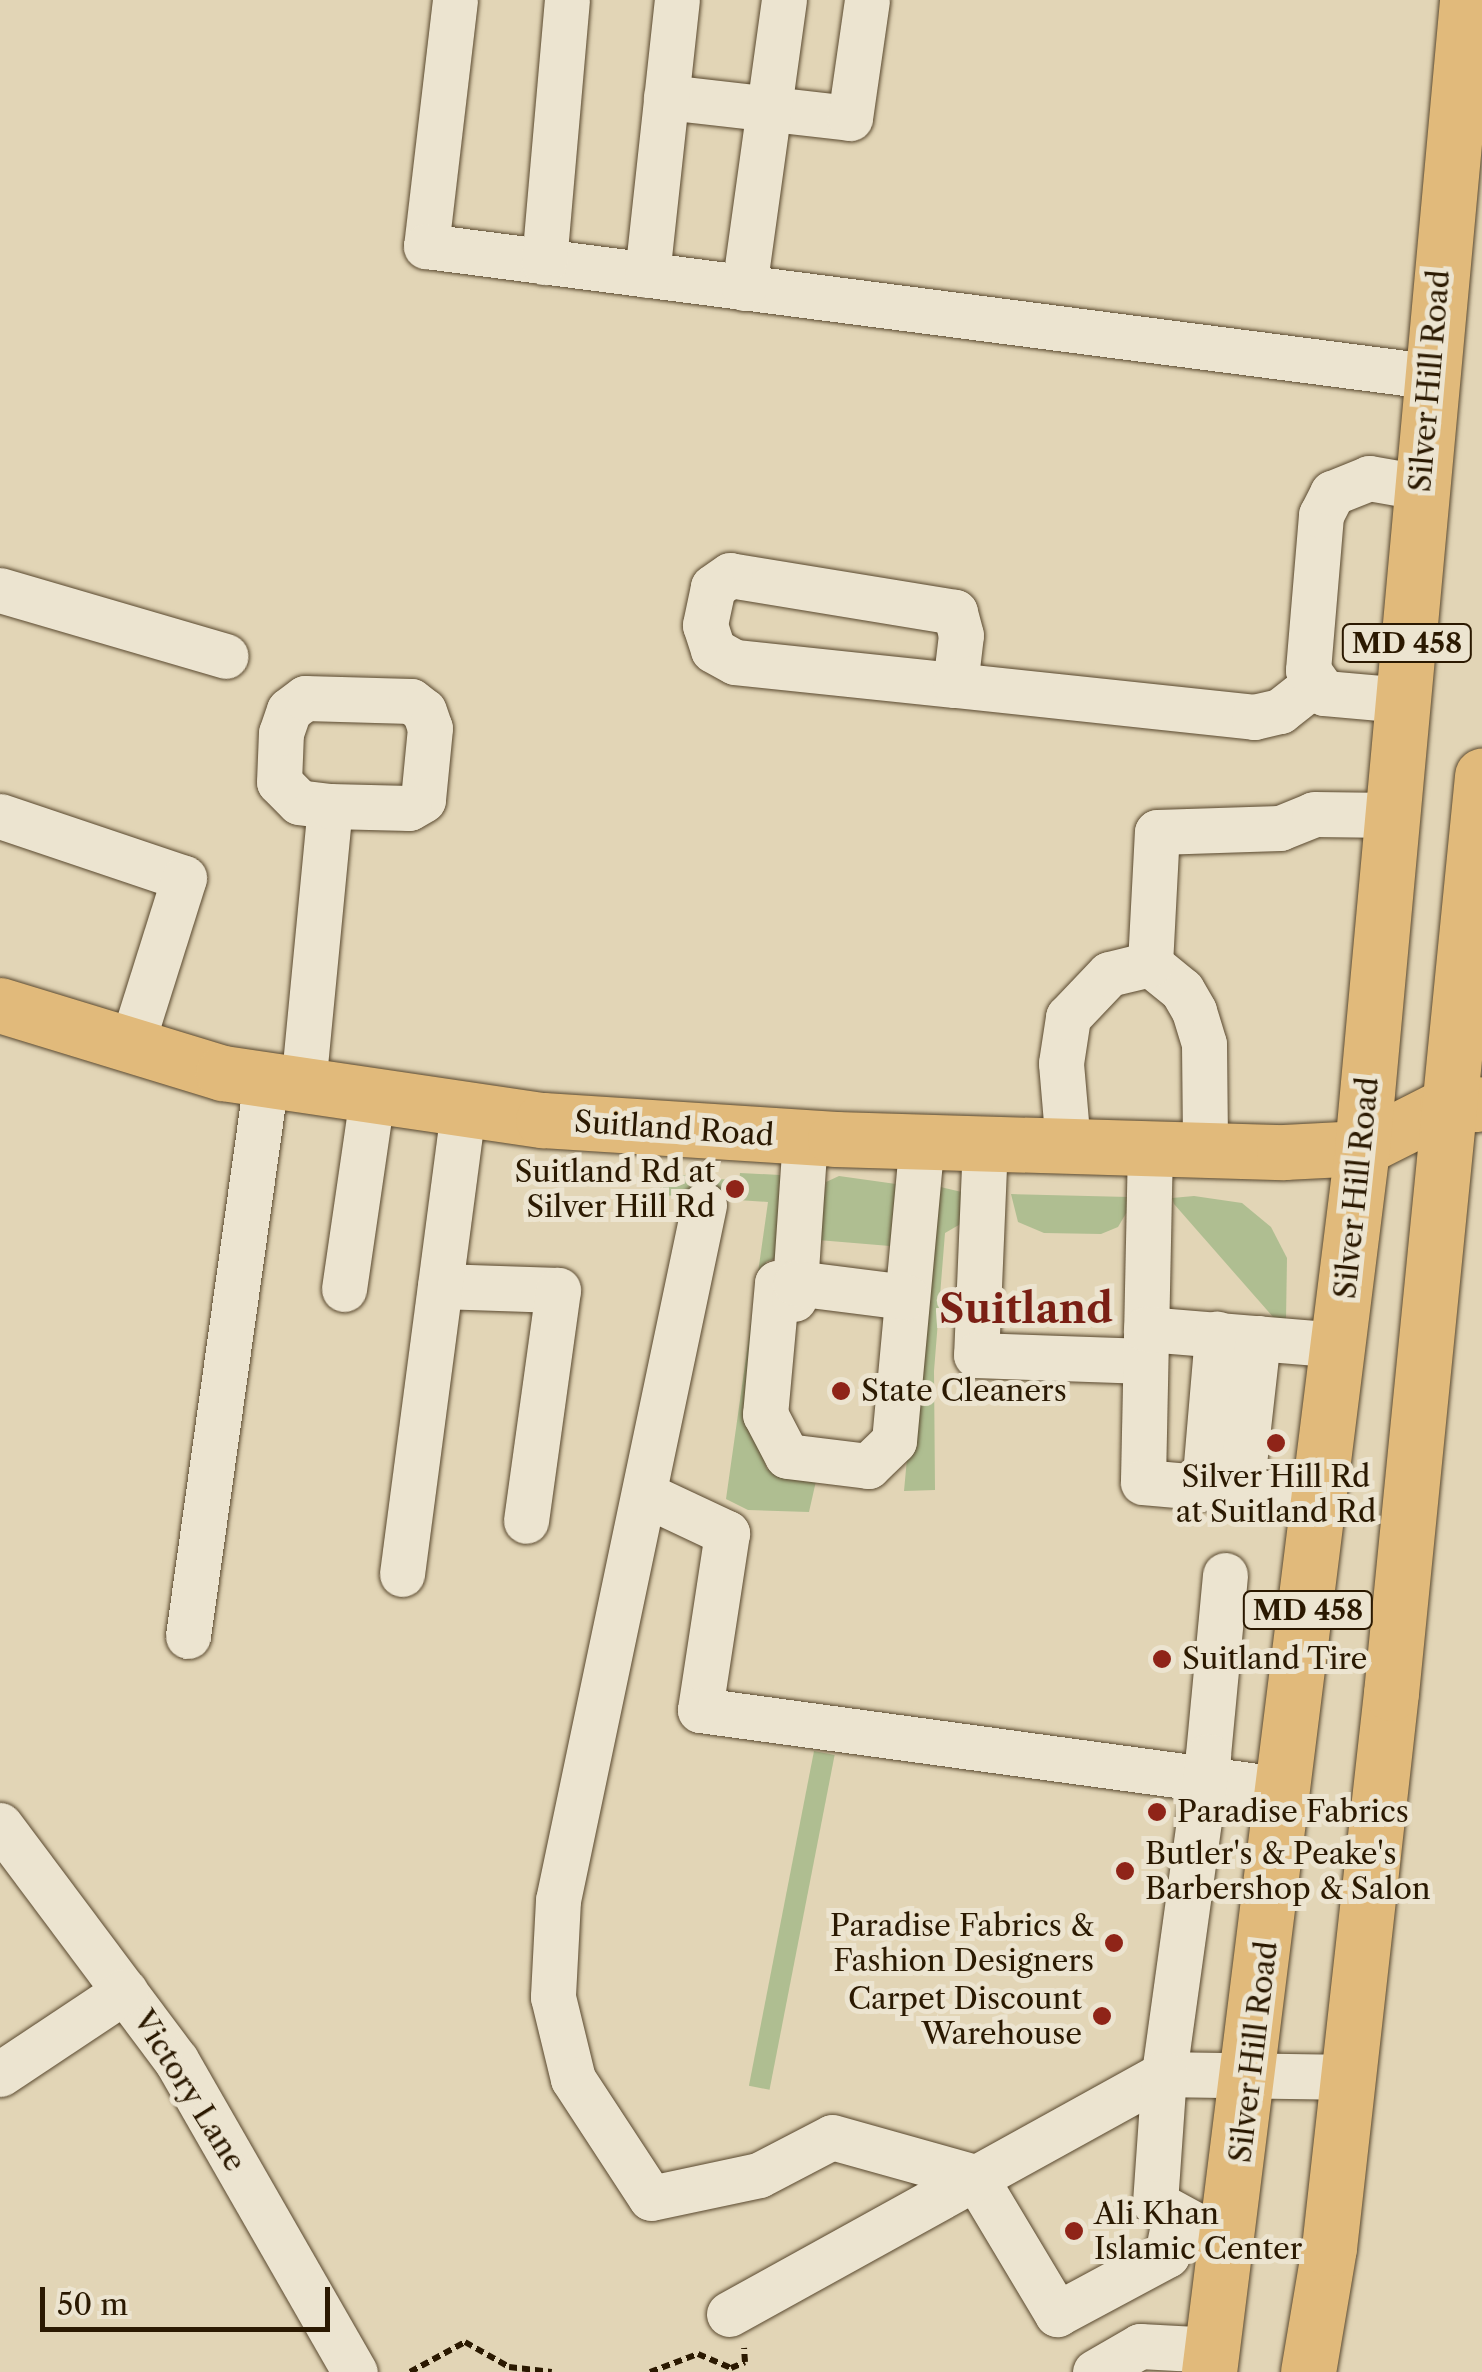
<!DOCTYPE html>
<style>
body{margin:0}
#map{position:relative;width:1482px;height:2372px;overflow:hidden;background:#e2d5b6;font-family:"Libre Caslon Text",serif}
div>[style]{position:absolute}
.green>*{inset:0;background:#afbe91;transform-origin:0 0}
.path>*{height:6px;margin-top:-3px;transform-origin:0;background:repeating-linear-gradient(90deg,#2b1901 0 8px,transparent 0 13px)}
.roads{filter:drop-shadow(0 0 2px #59482e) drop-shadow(0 0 2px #59482e)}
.minor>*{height:45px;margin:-22.5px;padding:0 22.5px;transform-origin:22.5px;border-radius:22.5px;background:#ece4d0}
.major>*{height:55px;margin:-27.5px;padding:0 27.5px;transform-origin:27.5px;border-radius:27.5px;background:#e1ba7b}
.dots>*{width:28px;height:28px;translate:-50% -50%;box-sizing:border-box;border:5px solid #ece4d0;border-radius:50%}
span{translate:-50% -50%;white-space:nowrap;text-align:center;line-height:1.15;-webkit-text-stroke:10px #ece4d0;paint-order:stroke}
.shield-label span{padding:2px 8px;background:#ece4d0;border:2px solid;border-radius:8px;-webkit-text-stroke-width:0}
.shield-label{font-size:28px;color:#2b1901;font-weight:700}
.street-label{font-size:30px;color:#2b1901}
.poi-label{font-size:30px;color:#2b1901}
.right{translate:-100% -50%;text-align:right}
.left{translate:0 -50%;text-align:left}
.district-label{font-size:40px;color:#7a1f14;font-weight:700}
.scale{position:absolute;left:40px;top:2287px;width:290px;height:45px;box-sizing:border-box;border:5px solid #2b1901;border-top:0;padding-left:12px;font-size:30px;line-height:35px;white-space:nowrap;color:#2b1901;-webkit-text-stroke:8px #ece4d0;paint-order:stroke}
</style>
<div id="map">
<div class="green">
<i style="clip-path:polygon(665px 1173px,739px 1181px,740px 1173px,780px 1175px,789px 1180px,779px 1257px,766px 1262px,752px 1427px,767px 1469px,816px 1481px,809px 1512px,748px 1510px,726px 1499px,768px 1202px,662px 1195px)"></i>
<i style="clip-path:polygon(839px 1176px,896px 1184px,890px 1246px,818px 1240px,826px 1182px)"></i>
<i style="clip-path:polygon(932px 1185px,966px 1193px,964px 1222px,945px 1233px,934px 1371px,935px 1490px,904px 1491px)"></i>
<i style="clip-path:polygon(1011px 1194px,1129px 1197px,1128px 1210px,1118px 1227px,1101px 1234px,1044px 1233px,1018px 1222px)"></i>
<i style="clip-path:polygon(1194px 1196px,1242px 1203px,1271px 1227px,1287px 1258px,1286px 1320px,1273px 1317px,1174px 1204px,1172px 1198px)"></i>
<i style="left:814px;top:1751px;width:21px;height:341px;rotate:11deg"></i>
</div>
<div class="path">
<i style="left:410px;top:2372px;width:63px;rotate:-28.6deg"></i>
<i style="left:465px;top:2342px;width:51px;rotate:29.6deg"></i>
<i style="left:509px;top:2367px;width:43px;rotate:6.6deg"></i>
<i style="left:650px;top:2372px;width:51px;rotate:-20.6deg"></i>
<i style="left:698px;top:2354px;width:36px;rotate:23deg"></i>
<i style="left:731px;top:2368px;width:15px;rotate:-23deg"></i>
<i style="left:745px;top:2362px;width:14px;rotate:-94deg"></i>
</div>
<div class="roads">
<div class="minor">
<i style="left:455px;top:0;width:248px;rotate:96.7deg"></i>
<i style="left:426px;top:246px;width:1010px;rotate:7.39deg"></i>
<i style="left:666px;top:97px;width:185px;rotate:6.5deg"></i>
<i style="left:850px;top:118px;width:119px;rotate:-81.8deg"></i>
<i style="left:544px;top:262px;width:263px;rotate:-85deg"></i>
<i style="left:647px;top:275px;width:277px;rotate:-83.8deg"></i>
<i style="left:744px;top:288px;width:291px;rotate:-82.1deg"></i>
<i style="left:0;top:590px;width:235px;rotate:16.3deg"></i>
<i style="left:955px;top:685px;width:50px;rotate:-83.2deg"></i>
<i style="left:961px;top:635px;width:24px;rotate:-105deg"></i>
<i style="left:955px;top:612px;width:228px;rotate:-170.7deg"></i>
<i style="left:730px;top:575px;width:21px;rotate:145deg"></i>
<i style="left:713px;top:587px;width:39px;rotate:102deg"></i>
<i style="left:705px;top:625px;width:26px;rotate:72deg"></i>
<i style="left:713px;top:650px;width:25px;rotate:29deg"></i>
<i style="left:735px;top:662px;width:221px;rotate:6deg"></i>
<i style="left:955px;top:685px;width:301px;rotate:6.1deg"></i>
<i style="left:1254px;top:717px;width:27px;rotate:-13deg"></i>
<i style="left:1280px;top:711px;width:42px;rotate:-38.2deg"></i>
<i style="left:1403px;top:700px;width:79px;rotate:-174.9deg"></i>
<i style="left:1324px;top:693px;width:28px;rotate:-125deg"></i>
<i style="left:1308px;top:670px;width:156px;rotate:-85.2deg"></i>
<i style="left:1321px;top:515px;width:25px;rotate:-63deg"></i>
<i style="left:1332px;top:493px;width:40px;rotate:-22deg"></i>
<i style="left:1369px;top:478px;width:52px;rotate:10deg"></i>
<i style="left:0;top:816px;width:194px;rotate:18.6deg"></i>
<i style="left:184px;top:878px;width:176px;rotate:107.5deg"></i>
<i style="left:1150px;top:964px;width:41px;rotate:39.1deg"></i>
<i style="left:1182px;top:990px;width:24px;rotate:60deg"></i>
<i style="left:1194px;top:1011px;width:34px;rotate:73deg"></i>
<i style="left:1204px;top:1044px;width:104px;rotate:89.4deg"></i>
<i style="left:303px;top:1086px;width:281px;rotate:-84.5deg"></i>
<i style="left:330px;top:806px;width:31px;rotate:-173deg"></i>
<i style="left:299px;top:802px;width:28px;rotate:-135deg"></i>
<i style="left:279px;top:782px;width:49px;rotate:-87.7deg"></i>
<i style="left:281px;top:733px;width:24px;rotate:-71deg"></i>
<i style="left:289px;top:710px;width:20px;rotate:-37deg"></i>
<i style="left:305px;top:698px;width:106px;rotate:1.6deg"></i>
<i style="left:411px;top:701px;width:16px;rotate:38deg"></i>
<i style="left:424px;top:711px;width:18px;rotate:71deg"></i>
<i style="left:430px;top:728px;width:72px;rotate:95.6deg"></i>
<i style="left:423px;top:800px;width:16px;rotate:150deg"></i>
<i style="left:409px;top:808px;width:79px;rotate:-178.5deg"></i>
<i style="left:805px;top:1138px;width:145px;rotate:93.9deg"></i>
<i style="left:795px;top:1283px;width:18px;rotate:180deg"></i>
<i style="left:777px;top:1283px;width:132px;rotate:95.2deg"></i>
<i style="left:765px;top:1414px;width:47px;rotate:62.4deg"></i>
<i style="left:787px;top:1456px;width:82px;rotate:7deg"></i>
<i style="left:868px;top:1466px;width:36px;rotate:-44deg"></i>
<i style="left:894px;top:1441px;width:300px;rotate:-84.7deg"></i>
<i style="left:985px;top:1143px;width:212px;rotate:92.4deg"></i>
<i style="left:976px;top:1355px;width:169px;rotate:2deg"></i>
<i style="left:1068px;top:1145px;width:82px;rotate:-94.9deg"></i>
<i style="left:1061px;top:1063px;width:47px;rotate:-81.3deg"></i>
<i style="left:1068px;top:1017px;width:59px;rotate:-46.4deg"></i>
<i style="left:1109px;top:974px;width:42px;rotate:-13.7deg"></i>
<i style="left:1150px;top:964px;width:132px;rotate:-87deg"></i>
<i style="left:1157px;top:832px;width:123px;rotate:-1.9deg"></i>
<i style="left:1280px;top:828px;width:37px;rotate:-22deg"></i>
<i style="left:1314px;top:814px;width:80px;rotate:0.7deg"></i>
<i style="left:1150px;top:1146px;width:336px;rotate:91.2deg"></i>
<i style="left:1143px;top:1482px;width:180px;rotate:5.1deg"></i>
<i style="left:704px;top:1205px;width:710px;rotate:101.86deg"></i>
<i style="left:558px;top:1900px;width:97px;rotate:93deg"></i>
<i style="left:553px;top:1997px;width:84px;rotate:76.3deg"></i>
<i style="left:573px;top:2079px;width:142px;rotate:56.8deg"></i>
<i style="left:651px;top:2198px;width:110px;rotate:-12deg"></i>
<i style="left:759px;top:2175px;width:82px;rotate:-27.5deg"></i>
<i style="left:832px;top:2137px;width:148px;rotate:15.6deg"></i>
<i style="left:975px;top:2177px;width:160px;rotate:59.1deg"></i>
<i style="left:1057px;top:2314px;width:125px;rotate:-28.2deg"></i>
<i style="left:1167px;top:2255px;width:41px;rotate:-78.7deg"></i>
<i style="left:440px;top:1286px;width:118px;rotate:1.9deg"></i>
<i style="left:558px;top:1290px;width:233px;rotate:97.9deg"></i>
<i style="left:344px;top:1289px;width:194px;rotate:-81.7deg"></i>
<i style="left:794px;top:1299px;width:16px;rotate:-86deg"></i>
<i style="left:795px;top:1283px;width:112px;rotate:7.2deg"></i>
<i style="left:1146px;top:1329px;width:195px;rotate:4.7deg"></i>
<i style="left:1204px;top:1487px;width:154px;rotate:-85.1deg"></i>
<i style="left:1241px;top:1490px;width:153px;rotate:-83.6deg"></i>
<i style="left:644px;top:1494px;width:92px;rotate:25.2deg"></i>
<i style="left:727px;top:1533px;width:179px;rotate:98.7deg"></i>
<i style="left:700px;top:1710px;width:591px;rotate:7.77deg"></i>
<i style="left:402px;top:1574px;width:466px;rotate:-82.5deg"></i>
<i style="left:1225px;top:1575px;width:182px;rotate:95.4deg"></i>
<i style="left:1208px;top:1756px;width:321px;rotate:97.9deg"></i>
<i style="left:1164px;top:2074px;width:184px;rotate:0.9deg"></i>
<i style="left:188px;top:1636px;width:561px;rotate:-82.01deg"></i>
<i style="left:0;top:1825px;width:294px;rotate:53.2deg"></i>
<i style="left:176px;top:2060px;width:360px;rotate:60.2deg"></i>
<i style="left:0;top:2074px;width:150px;rotate:-33.6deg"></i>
<i style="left:729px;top:2314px;width:497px;rotate:-28.9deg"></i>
<i style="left:1164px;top:2074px;width:129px;rotate:94deg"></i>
<i style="left:1155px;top:2203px;width:48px;rotate:28.7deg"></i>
<i style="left:1095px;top:2372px;width:52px;rotate:-30deg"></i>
<i style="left:1140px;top:2346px;width:74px;rotate:3.1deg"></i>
</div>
<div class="major">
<i style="left:0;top:1005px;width:233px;rotate:17deg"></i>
<i style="left:223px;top:1073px;width:323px;rotate:8.4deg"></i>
<i style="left:543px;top:1120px;width:293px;rotate:3.7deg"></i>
<i style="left:835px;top:1139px;width:449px;rotate:1.7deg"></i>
<i style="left:1284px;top:1152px;width:78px;rotate:-2.9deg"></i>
<i style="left:1362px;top:1148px;width:95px;rotate:-26.8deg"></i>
<i style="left:1447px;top:1105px;width:30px;rotate:-2deg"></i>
<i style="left:1209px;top:2372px;width:1234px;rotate:-82.87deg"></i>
<i style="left:1362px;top:1148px;width:1153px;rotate:-84.77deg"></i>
<i style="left:1308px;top:2372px;width:126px;rotate:-80.4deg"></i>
<i style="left:1329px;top:2248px;width:558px;rotate:-83.63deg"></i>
<i style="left:1391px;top:1693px;width:922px;rotate:-84.33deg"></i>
</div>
</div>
<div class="dots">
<i style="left:735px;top:1189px;background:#8f2418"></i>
<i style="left:841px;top:1391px;background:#8f2418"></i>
<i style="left:1276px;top:1443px;background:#8f2418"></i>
<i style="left:1162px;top:1659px;background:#8f2418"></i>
<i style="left:1157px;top:1812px;background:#8f2418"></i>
<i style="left:1125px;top:1871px;background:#8f2418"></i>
<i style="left:1114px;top:1943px;background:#8f2418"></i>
<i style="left:1102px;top:2016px;background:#8f2418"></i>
<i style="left:1074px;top:2231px;background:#8f2418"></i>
</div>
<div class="shield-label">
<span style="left:1407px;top:643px">MD 458</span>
<span style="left:1308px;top:1610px">MD 458</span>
</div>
<div class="street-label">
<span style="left:1430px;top:381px;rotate:-85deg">Silver Hill Road</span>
<span style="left:674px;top:1129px;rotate:4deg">Suitland Road</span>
<span style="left:1357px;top:1188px;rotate:-84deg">Silver Hill Road</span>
<span style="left:1254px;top:2052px;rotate:-83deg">Silver Hill Road</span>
<span style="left:189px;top:2091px;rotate:58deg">Victory Lane</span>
</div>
<div class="poi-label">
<span class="right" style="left:715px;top:1189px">Suitland Rd at<br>Silver Hill Rd</span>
<span class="left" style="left:861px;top:1391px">State Cleaners</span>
<span style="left:1276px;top:1494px">Silver Hill Rd<br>at Suitland Rd</span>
<span class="left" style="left:1182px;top:1659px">Suitland Tire</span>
<span class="left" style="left:1177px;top:1812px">Paradise Fabrics</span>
<span class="left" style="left:1145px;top:1871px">Butler's &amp; Peake's<br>Barbershop &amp; Salon</span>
<span class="right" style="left:1094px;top:1943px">Paradise Fabrics &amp;<br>Fashion Designers</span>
<span class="right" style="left:1082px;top:2016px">Carpet Discount<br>Warehouse</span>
<span class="left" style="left:1094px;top:2231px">Ali Khan<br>Islamic Center</span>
</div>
<div class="district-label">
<span style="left:1026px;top:1309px">Suitland</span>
</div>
<div class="scale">50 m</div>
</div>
